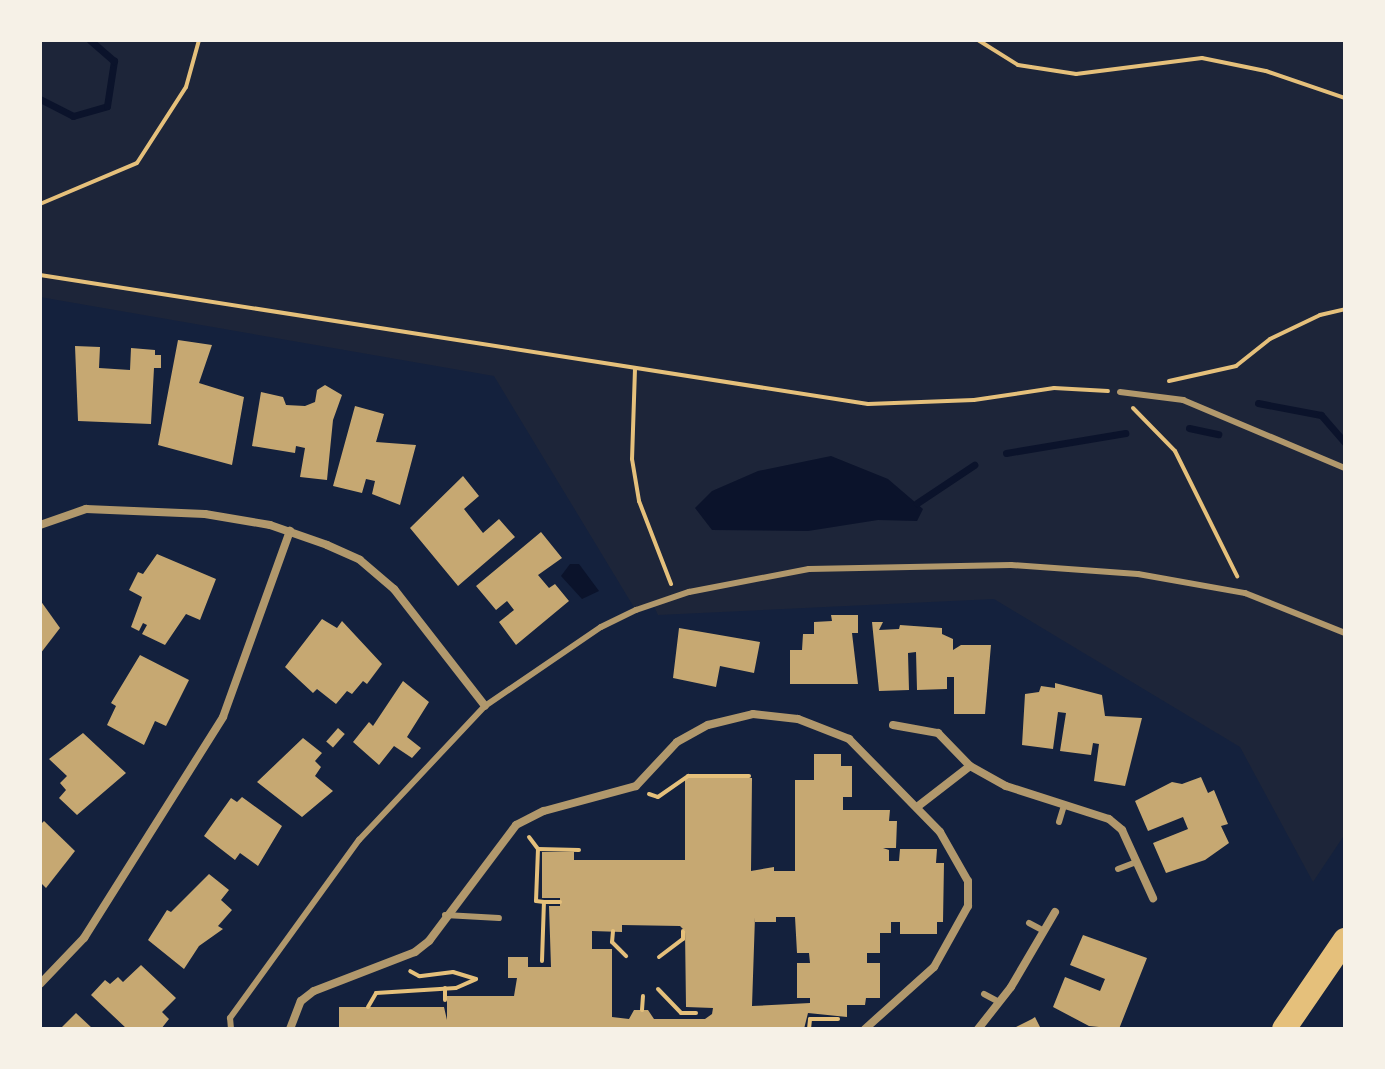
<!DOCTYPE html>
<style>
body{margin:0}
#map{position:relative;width:1385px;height:1069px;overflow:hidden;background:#14213d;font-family:"Public Sans",sans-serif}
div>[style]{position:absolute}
.green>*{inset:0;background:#1d2539}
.water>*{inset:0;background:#0b132b}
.stream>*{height:7px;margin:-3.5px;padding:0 3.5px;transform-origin:3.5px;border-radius:3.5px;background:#0b132b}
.building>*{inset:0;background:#c6a872;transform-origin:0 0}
.path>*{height:4px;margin:-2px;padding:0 2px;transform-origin:2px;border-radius:2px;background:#e5c07b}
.service>*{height:6px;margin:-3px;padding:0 3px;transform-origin:3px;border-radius:3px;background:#b1986c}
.minor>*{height:8px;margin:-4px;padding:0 4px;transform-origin:4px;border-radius:4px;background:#b1986c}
.motorway>*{height:24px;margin:-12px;padding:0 12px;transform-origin:12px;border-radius:12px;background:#e5c07b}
span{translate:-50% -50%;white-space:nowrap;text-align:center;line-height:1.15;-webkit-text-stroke:6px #f6f1e7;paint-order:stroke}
.frame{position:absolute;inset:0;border:42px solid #f6f1e7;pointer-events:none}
</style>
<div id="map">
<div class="green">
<i style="clip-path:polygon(40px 40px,1345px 40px,1345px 834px,1313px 882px,1240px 747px,994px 599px,658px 615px,652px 602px,635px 609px,494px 376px,40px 297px)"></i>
</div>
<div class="water">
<i style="clip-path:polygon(831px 456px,888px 479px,923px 509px,917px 521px,878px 520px,808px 531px,712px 530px,695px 508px,712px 491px,758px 471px)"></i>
<i style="clip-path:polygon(570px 564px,579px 564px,599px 591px,582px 599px,561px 576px)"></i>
</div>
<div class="stream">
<i style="left:40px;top:99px;width:37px;rotate:27deg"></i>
<i style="left:73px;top:116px;width:35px;rotate:-16deg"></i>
<i style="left:107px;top:106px;width:46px;rotate:-81.2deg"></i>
<i style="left:114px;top:61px;width:32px;rotate:-139deg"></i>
<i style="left:1258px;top:403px;width:64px;rotate:10.8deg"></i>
<i style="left:1321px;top:415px;width:37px;rotate:49deg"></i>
<i style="left:1189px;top:428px;width:30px;rotate:12deg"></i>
<i style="left:1006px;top:453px;width:121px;rotate:-9.5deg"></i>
<i style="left:917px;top:503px;width:69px;rotate:-33.7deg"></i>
</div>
<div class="building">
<i style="clip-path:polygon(178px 340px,212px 345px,199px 383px,244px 397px,232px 465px,158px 445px)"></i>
<i style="clip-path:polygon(75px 346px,100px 347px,99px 368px,130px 370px,131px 348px,155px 350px,155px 355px,161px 355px,161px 368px,154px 368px,151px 424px,78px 421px)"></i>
<i style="clip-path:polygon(325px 385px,342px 395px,333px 420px,327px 480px,300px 477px,305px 448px,296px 446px,295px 453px,252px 446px,261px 392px,283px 397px,286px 405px,305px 406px,315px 402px,317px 390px)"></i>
<i style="clip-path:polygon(355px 406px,384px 414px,376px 442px,416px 445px,400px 505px,372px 494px,375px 481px,366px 479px,362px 493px,333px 486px)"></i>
<i style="clip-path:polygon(463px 476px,479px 496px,464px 509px,483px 533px,499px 519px,515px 537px,458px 586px,410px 528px)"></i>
<i style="clip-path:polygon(541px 532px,562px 558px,538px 575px,549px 588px,555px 584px,569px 601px,516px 645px,499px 622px,514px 610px,507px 601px,496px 610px,476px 586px)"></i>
<i style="clip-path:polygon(157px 554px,216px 579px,200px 620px,186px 614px,165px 645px,142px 634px,147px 625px,143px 623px,139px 631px,131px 627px,142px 597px,129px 590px,138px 572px,143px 574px)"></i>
<i style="clip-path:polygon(40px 600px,60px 628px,40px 654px)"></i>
<i style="clip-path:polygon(831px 615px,858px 615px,858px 633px,852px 633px,858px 684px,790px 684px,790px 650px,802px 650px,803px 634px,814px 634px,814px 622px,832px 621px)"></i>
<i style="clip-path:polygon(322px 619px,337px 628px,342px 621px,382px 664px,367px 684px,363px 681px,352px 694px,347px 691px,336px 704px,317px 689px,313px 693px,285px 667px)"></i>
<i style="clip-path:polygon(872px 622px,883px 622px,879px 630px,899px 629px,900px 625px,942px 628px,942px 634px,953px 639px,953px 650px,961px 645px,991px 645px,985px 714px,954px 714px,954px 677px,947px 677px,947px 689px,917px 690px,916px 652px,908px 653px,909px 690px,879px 691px)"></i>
<i style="clip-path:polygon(679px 628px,760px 642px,754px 673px,720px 666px,716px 687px,673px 678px)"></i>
<i style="clip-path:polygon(140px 655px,189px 680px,166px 726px,155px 721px,144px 745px,107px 725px,116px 706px,111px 703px)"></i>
<i style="clip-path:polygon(403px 681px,429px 702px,407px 737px,421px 748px,412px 758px,394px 746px,379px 765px,353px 742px,369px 722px,373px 726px)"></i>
<i style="clip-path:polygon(1055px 683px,1102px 695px,1105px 716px,1142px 718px,1125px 786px,1094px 781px,1099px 744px,1093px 743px,1091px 755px,1060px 751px,1066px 713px,1058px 712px,1053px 749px,1022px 745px,1025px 694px,1039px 692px,1041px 686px,1055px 688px)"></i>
<i style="left:338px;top:728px;width:9px;height:18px;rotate:41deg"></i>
<i style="clip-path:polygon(83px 733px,126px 773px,77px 815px,59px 798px,66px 790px,60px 783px,67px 776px,49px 759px)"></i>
<i style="clip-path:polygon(303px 738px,322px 753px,315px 761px,321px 767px,315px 776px,333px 791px,302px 817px,257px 782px)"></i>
<i style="clip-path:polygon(evenodd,814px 754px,841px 754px,841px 766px,852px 766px,852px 797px,843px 797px,843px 810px,890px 810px,889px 821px,897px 821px,896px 848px,883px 848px,889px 850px,889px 861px,899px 861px,900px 849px,937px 849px,936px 863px,944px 863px,943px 922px,937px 922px,937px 934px,900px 934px,900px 922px,891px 922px,891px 933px,880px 933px,880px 953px,867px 953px,867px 963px,880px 963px,880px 998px,866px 998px,865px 1005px,847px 1005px,847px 1017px,808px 1013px,804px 1029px,339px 1029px,339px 1007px,444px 1007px,447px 1020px,447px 996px,514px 996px,517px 978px,508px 978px,508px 957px,528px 957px,528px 967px,551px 967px,549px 906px,560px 906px,560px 898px,542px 898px,542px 852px,574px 852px,574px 860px,685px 860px,685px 778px,752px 778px,751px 871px,774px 867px,774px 871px,795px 871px,795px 780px,814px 780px,814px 754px,755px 917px,755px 922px,776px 922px,776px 917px,795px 917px,797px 953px,809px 953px,810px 963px,797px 963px,797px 998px,810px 998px,810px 1003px,752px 1006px,755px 917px,814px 754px,622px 925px,680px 926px,685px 931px,686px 1007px,713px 1008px,712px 1014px,705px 1019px,654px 1019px,648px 1010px,634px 1010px,629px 1019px,612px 1017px,612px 949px,592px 949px,592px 931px,622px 932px,622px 925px)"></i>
<i style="clip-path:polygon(1201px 777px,1208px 793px,1214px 790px,1228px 824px,1221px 826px,1229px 843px,1205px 860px,1166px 873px,1153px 843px,1188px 829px,1183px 817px,1148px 831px,1135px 801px,1172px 782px,1182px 784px)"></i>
<i style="clip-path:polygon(242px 797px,282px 826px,258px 866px,240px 853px,235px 860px,204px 836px,231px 798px,237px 802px)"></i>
<i style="clip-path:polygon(44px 821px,75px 851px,46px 888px,40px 882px,40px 825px)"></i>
<i style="clip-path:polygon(209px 874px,229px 890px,221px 900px,232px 910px,218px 926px,223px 929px,199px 946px,184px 969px,148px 940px,167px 910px,171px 912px)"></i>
<i style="clip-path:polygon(1083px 935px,1147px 958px,1119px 1029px,1089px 1026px,1053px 1007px,1065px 977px,1100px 991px,1105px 979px,1070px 965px)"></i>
<i style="clip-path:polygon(141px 965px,176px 998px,162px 1012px,169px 1019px,161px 1029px,127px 1029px,91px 995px,105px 980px,110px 984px,118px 977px,123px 982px)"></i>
<i style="clip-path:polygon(76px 1013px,93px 1029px,60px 1029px)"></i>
<i style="clip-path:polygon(1035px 1017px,1041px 1029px,1012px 1029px,1032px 1019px)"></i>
</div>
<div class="path">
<i style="left:978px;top:40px;width:47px;rotate:32deg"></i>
<i style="left:1018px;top:65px;width:59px;rotate:8.8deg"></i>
<i style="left:1076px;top:74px;width:127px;rotate:-7.2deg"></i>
<i style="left:1202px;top:58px;width:65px;rotate:11.5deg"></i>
<i style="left:1266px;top:71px;width:83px;rotate:18.9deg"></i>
<i style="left:40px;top:204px;width:105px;rotate:-22.9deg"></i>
<i style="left:137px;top:163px;width:90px;rotate:-57.2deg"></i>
<i style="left:186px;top:87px;width:49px;rotate:-74.5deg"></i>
<i style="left:40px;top:275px;width:838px;rotate:8.86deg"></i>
<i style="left:868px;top:404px;width:106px;rotate:-2.2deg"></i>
<i style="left:974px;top:400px;width:81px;rotate:-8.5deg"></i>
<i style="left:1054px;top:388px;width:54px;rotate:3.2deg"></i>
<i style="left:635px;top:369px;width:90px;rotate:91.9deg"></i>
<i style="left:632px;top:459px;width:43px;rotate:80.5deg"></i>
<i style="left:639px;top:501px;width:89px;rotate:68.9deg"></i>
<i style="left:1169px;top:381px;width:69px;rotate:-12.6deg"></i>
<i style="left:1236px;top:366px;width:43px;rotate:-38.5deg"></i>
<i style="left:1270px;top:339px;width:55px;rotate:-25.6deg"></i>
<i style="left:1320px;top:315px;width:26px;rotate:-13deg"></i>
<i style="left:1133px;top:408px;width:60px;rotate:45.7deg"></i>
<i style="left:1175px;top:451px;width:140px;rotate:63.6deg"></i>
<i style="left:649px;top:794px;width:9px;rotate:18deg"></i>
<i style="left:658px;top:797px;width:37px;rotate:-35deg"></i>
<i style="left:688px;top:776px;width:61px"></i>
<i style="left:529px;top:837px;width:15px;rotate:53deg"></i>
<i style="left:544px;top:902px;width:16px"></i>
<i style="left:613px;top:931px;width:11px;rotate:95deg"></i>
<i style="left:612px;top:942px;width:20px;rotate:45deg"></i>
<i style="left:659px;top:957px;width:30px;rotate:-37deg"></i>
<i style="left:683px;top:939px;width:8px;rotate:-90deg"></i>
<i style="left:542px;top:961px;width:59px;rotate:-88.1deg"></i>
<i style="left:544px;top:902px;width:8px;rotate:-173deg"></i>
<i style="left:536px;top:901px;width:52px;rotate:-87.8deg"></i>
<i style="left:538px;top:849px;width:41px;rotate:1.4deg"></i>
<i style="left:658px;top:989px;width:33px;rotate:46deg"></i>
<i style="left:681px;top:1013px;width:15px"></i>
<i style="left:445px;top:1000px;width:12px;rotate:-90deg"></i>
<i style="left:368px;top:1007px;width:16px;rotate:-60deg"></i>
<i style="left:376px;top:993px;width:80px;rotate:-3.6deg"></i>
<i style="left:456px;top:988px;width:22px;rotate:-24deg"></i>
<i style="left:476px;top:979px;width:24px;rotate:-163deg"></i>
<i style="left:453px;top:972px;width:34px;rotate:173deg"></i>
<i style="left:419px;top:976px;width:10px;rotate:-151deg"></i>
<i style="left:642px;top:1010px;width:14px;rotate:-86deg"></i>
<i style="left:809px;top:1029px;width:10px;rotate:-84deg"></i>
<i style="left:810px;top:1019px;width:28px"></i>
</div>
<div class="service">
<i style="left:1120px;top:392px;width:64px;rotate:7.2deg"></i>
<i style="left:1183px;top:400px;width:176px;rotate:22.8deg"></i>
<i style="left:1059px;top:822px;width:17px;rotate:-73deg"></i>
<i style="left:1118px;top:869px;width:19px;rotate:-21deg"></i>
<i style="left:445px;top:915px;width:54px;rotate:3.2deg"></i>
<i style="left:1029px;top:923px;width:17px;rotate:28deg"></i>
<i style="left:984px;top:994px;width:17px;rotate:28deg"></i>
<i style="left:231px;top:1029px;width:11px;rotate:-95deg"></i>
<i style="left:230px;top:1018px;width:220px;rotate:-54.1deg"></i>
<i style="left:359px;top:840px;width:184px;rotate:-46.8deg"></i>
<i style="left:485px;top:706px;width:140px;rotate:-34.3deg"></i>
<i style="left:601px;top:627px;width:39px;rotate:-26deg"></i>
<i style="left:636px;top:610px;width:56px;rotate:-18.8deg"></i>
<i style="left:689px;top:592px;width:122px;rotate:-10.9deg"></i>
<i style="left:809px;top:569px;width:202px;rotate:-1.1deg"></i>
<i style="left:1011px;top:565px;width:127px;rotate:4.1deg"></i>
<i style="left:1138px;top:574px;width:109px;rotate:10.1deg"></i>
<i style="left:1245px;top:593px;width:108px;rotate:21.8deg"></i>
</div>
<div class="minor">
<i style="left:40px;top:525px;width:49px;rotate:-19.2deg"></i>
<i style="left:86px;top:509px;width:119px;rotate:2.4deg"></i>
<i style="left:205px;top:514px;width:66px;rotate:9.6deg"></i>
<i style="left:270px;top:525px;width:60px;rotate:19.3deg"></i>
<i style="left:327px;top:545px;width:36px;rotate:24deg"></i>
<i style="left:360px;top:560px;width:45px;rotate:40.5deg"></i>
<i style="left:394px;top:589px;width:148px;rotate:52.1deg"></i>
<i style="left:893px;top:725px;width:46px;rotate:10.1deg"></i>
<i style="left:938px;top:733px;width:46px;rotate:45.9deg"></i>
<i style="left:970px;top:766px;width:41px;rotate:29.1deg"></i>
<i style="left:1006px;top:786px;width:108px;rotate:17.8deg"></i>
<i style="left:1109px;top:819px;width:17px;rotate:40deg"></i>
<i style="left:1122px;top:830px;width:75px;rotate:65.5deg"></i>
<i style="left:917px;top:807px;width:67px;rotate:-37.7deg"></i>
<i style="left:40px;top:984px;width:64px;rotate:-46.3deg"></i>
<i style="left:84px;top:938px;width:261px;rotate:-57.8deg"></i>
<i style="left:223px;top:717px;width:198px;rotate:-70.2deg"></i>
<i style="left:290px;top:1029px;width:30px;rotate:-69deg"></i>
<i style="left:301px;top:1001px;width:16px;rotate:-38deg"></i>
<i style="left:314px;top:991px;width:108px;rotate:-21.1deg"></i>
<i style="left:415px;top:952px;width:18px;rotate:-38deg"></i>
<i style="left:429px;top:941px;width:145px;rotate:-53.1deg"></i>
<i style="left:516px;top:825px;width:31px;rotate:-27deg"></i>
<i style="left:544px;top:811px;width:95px;rotate:-15.2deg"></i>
<i style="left:636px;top:786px;width:60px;rotate:-47deg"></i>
<i style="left:677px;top:742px;width:35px;rotate:-29deg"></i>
<i style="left:708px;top:725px;width:46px;rotate:-13.7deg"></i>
<i style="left:753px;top:714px;width:45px;rotate:6.3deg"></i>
<i style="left:798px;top:719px;width:55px;rotate:21.4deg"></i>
<i style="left:849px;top:739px;width:130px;rotate:45.6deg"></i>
<i style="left:940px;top:832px;width:56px;rotate:60.3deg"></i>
<i style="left:968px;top:881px;width:25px;rotate:90deg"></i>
<i style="left:968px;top:906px;width:70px;rotate:119.1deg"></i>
<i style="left:934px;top:967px;width:93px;rotate:138.1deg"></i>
<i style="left:978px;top:1029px;width:53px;rotate:-51.8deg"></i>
<i style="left:1011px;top:987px;width:87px;rotate:-59.6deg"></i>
</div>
<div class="motorway">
<i style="left:1284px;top:1029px;width:108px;rotate:-55.6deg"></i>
</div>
<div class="frame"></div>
</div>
